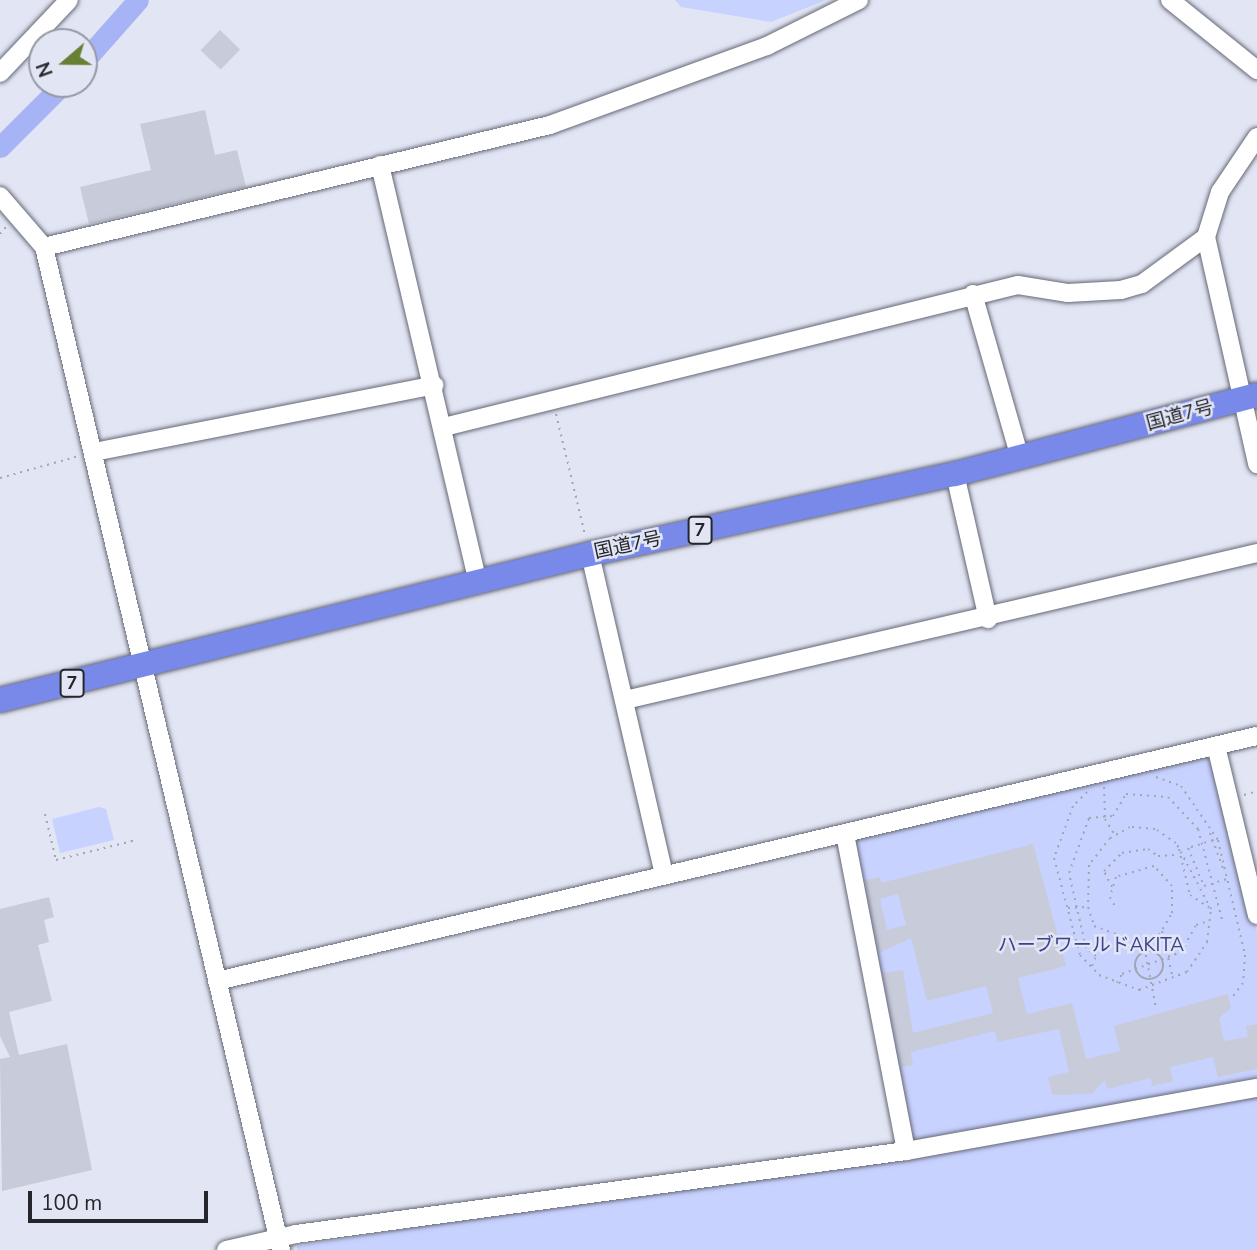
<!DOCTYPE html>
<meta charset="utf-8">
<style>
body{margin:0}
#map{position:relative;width:1257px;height:1250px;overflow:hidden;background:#e2e5f4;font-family:"Nunito Sans","Noto Sans JP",sans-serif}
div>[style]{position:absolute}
.green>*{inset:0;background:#c8d2ff}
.river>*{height:21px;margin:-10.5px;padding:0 10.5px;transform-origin:10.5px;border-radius:10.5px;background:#a6b4f5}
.building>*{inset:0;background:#c8cbd9;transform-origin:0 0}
.path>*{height:2px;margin-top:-1px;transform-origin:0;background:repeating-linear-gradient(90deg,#a2a5b0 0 2px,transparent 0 7px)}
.path>.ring{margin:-1px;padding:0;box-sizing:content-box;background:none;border:2px solid #a2a5b0;border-radius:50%}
.roads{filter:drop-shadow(0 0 2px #656875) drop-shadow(0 0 2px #656875)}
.minor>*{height:18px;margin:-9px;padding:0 9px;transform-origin:9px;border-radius:9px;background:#fff}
.highway>*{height:24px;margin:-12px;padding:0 12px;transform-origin:12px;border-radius:12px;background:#7989e9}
span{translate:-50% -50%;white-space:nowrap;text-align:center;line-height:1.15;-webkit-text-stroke:5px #e2e5f4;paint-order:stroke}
.shield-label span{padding:2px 5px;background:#e2e5f4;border:2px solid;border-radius:5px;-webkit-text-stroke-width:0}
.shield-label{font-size:18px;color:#25262b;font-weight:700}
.street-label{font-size:19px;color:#25262b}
.park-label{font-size:19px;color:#3a428e}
.north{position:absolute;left:28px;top:28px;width:70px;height:70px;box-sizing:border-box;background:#e2e5f4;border:2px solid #9699a4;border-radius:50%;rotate:250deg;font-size:19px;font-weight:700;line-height:28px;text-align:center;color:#25262b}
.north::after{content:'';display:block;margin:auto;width:24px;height:32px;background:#678033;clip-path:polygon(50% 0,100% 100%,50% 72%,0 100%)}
.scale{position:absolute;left:28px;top:1191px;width:180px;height:32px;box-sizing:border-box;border:4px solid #25262b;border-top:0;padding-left:9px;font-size:21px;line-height:24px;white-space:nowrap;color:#25262b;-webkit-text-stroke:5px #e2e5f4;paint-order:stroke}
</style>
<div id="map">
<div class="green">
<i style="clip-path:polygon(675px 0,826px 0,771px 22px,681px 7px)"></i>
<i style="clip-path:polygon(1214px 751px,1257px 932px,1257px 1082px,911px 1144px,850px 836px)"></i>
<i style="clip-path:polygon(99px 807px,106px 809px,114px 840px,60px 853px,52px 819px)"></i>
<i style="clip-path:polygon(1257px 1095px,1257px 1250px,297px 1250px,297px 1246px)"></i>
</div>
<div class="river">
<i style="left:84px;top:61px;width:81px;rotate:-48.5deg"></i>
<i style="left:0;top:147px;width:89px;rotate:-45deg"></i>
</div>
<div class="building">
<i style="left:220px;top:30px;width:28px;height:28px;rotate:44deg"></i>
<i style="clip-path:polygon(205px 110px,215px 155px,237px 150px,246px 187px,89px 224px,80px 187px,151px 170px,140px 124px)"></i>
<i style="clip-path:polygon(evenodd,1033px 844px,1066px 966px,1018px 978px,1027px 1014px,1072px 1003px,1086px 1059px,1120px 1051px,1114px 1026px,1228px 994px,1231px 1008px,1219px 1018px,1224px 1041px,1248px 1037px,1246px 1026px,1257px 1024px,1257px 1069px,1218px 1077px,1213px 1057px,1170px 1067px,1173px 1081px,1152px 1086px,1151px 1078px,1107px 1089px,1105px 1080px,1092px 1094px,1052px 1095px,1048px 1077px,1069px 1072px,1059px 1029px,997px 1042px,995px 1031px,911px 1052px,913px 1065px,901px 1067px,883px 973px,903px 970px,913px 1033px,993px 1013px,986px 986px,927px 1001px,911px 938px,879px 953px,865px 880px,880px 877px,881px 883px,1033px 844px,898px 894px,906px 925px,887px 930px,880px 899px,898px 894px)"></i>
<i style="clip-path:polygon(49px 897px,54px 917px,44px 920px,49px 942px,38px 945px,52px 1001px,9px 1012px,19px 1055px,67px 1044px,92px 1170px,2px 1191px,0 1059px,10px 1057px,0 1036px,0 909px)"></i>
</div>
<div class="path">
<i style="left:0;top:234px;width:9px;rotate:-49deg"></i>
<i style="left:556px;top:414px;width:124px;rotate:76.5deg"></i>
<i style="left:0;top:478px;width:82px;rotate:-15.6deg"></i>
<i style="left:1156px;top:777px;width:27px;rotate:20deg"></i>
<i style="left:1181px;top:786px;width:65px;rotate:55.6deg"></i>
<i style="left:1218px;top:840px;width:118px;rotate:76.8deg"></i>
<i style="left:1245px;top:955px;width:28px;rotate:94deg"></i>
<i style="left:1243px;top:983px;width:20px;rotate:127deg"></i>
<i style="left:1104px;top:787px;width:32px;rotate:88deg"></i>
<i style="left:1105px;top:819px;width:19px;rotate:58deg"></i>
<i style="left:1087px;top:792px;width:20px;rotate:135deg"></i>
<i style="left:1073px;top:806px;width:55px;rotate:110.1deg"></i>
<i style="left:1054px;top:858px;width:100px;rotate:75deg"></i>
<i style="left:1080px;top:955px;width:28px;rotate:46deg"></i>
<i style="left:1099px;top:975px;width:43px;rotate:20.6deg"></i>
<i style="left:1139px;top:990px;width:51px;rotate:-20.6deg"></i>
<i style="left:1187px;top:972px;width:36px;rotate:-56deg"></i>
<i style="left:1207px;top:942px;width:33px;rotate:-83deg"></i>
<i style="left:1211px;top:909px;width:75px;rotate:-117.9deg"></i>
<i style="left:1176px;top:843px;width:25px;rotate:-146deg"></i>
<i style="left:1155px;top:829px;width:25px;rotate:-175deg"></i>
<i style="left:1130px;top:827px;width:23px;rotate:151deg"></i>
<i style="left:1110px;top:838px;width:34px;rotate:128deg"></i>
<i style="left:1089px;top:865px;width:42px;rotate:91.4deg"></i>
<i style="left:1088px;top:907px;width:20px;rotate:72deg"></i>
<i style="left:1094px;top:926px;width:46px;rotate:20.4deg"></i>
<i style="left:1137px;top:942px;width:23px;rotate:-18deg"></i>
<i style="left:1159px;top:935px;width:26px;rotate:-59deg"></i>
<i style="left:1172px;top:913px;width:27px;rotate:-90deg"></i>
<i style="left:1172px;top:886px;width:27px;rotate:-132deg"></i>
<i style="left:1154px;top:866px;width:40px;rotate:164deg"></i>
<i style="left:1116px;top:877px;width:21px;rotate:107deg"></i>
<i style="left:1110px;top:897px;width:13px;rotate:63deg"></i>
<i style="left:1244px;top:795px;width:14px;rotate:-17deg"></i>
<i style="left:45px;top:814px;width:47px;rotate:76.6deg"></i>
<i style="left:56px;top:860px;width:83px;rotate:-13.9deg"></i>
<i style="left:1210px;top:833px;width:40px;rotate:69.8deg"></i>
<i style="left:1213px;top:840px;width:26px;rotate:162deg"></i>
<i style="left:1188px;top:848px;width:41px;rotate:67.2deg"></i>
<i style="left:1204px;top:886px;width:24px;rotate:-17deg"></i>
<i style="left:1179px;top:849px;width:47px;rotate:76.6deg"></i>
<i style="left:1190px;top:895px;width:24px;rotate:33deg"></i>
<i style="left:1112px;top:887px;width:18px;rotate:-117deg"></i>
<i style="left:1104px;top:871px;width:25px;rotate:-45deg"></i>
<i style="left:1122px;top:853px;width:26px;rotate:-9deg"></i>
<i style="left:1148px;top:849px;width:12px;rotate:35deg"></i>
<i style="left:1158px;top:856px;width:18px;rotate:-3deg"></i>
<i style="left:1068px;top:908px;width:19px;rotate:-3deg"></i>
<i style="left:1162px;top:931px;width:49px;rotate:77.1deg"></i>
<i style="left:1143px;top:941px;width:68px;rotate:79deg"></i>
<i class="ring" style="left:1135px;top:951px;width:26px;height:26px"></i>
<i style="left:1092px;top:966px;width:11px;rotate:-68deg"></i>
<i style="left:1096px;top:956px;width:13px;rotate:-141deg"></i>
<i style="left:1086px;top:948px;width:77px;rotate:-102.8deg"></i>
<i style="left:1069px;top:873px;width:59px;rotate:-70deg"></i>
<i style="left:1089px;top:818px;width:24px;rotate:-5deg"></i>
<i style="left:1113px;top:816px;width:26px;rotate:-59deg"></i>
<i style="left:1126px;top:794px;width:42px;rotate:4.1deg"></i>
<i style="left:1168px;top:797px;width:44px;rotate:46.8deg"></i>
<i style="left:1198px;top:829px;width:93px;rotate:75.1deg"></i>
<i style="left:1117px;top:983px;width:10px;rotate:-61deg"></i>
<i style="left:1122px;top:974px;width:63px;rotate:-20.4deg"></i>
<i style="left:1181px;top:952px;width:31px;rotate:-61deg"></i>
<i style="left:1196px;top:925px;width:13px;rotate:-18deg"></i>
</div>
<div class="roads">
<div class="minor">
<i style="left:1170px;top:0;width:112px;rotate:38.8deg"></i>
<i style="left:0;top:73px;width:100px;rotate:-46.6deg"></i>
<i style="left:1257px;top:137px;width:66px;rotate:123.9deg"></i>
<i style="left:1220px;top:192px;width:47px;rotate:107.3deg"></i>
<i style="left:1206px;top:237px;width:233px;rotate:77.3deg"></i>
<i style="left:380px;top:165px;width:428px;rotate:76.8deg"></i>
<i style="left:0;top:196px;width:67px;rotate:49.2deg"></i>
<i style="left:44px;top:247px;width:1031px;rotate:76.71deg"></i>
<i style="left:44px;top:247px;width:520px;rotate:-13.56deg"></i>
<i style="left:550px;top:125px;width:231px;rotate:-20deg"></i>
<i style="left:767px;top:46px;width:103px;rotate:-26.6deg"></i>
<i style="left:973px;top:294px;width:171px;rotate:74deg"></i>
<i style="left:444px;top:427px;width:591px;rotate:-13.9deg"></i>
<i style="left:1018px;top:285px;width:51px;rotate:9.1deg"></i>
<i style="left:1068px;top:293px;width:53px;rotate:-3.2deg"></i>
<i style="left:1121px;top:290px;width:22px;rotate:-16deg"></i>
<i style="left:1142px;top:284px;width:79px;rotate:-36.3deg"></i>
<i style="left:94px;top:452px;width:347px;rotate:-11.1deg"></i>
<i style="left:955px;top:474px;width:149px;rotate:77.2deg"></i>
<i style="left:590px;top:554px;width:325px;rotate:77deg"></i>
<i style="left:625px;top:700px;width:649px;rotate:-13.09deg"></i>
<i style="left:1216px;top:746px;width:174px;rotate:76.4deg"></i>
<i style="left:845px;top:834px;width:323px;rotate:79.1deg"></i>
<i style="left:217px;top:981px;width:1068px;rotate:-13.26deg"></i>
<i style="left:226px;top:1250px;width:72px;rotate:-12.9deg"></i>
<i style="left:296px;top:1234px;width:616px;rotate:-7.75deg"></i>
<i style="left:906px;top:1151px;width:357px;rotate:-10.2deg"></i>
</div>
<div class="highway">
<i style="left:0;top:700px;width:608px;rotate:-13.9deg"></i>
<i style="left:590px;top:554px;width:374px;rotate:-12.4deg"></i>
<i style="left:955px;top:474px;width:312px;rotate:-14.7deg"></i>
</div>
</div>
<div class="shield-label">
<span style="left:700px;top:530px">7</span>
<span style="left:72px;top:683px">7</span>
</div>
<div class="street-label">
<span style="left:1180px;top:416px;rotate:-15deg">国道7号</span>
<span style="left:628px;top:546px;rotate:-12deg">国道7号</span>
</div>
<div class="park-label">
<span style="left:1091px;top:946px">ハーブワールドAKITA</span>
</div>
<div class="north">N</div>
<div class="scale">100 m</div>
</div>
